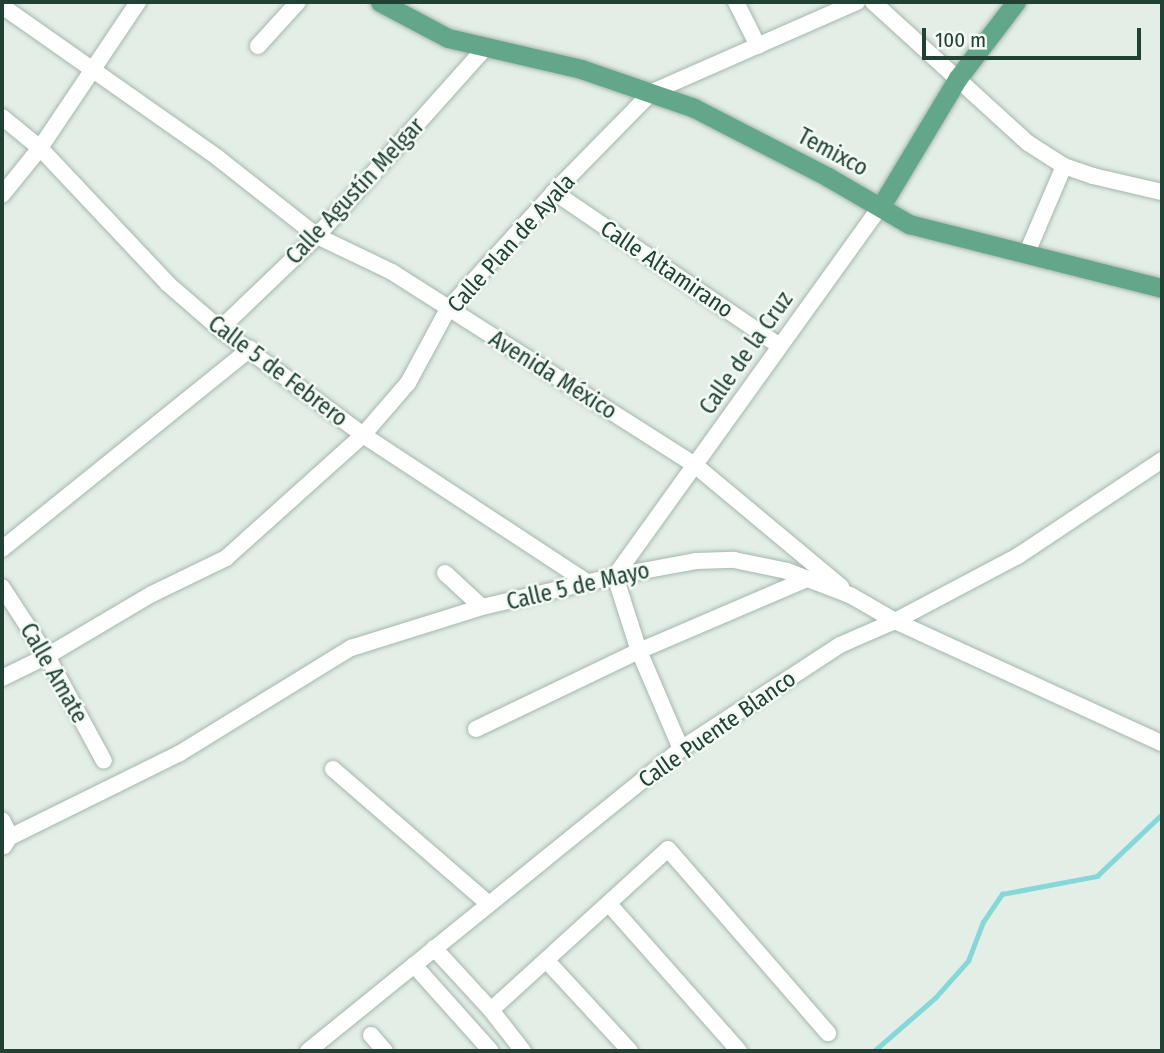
<!DOCTYPE html>
<meta charset="utf-8">
<style>
body{margin:0}
#map{position:relative;width:1164px;height:1053px;overflow:hidden;background:#e3eee7;font-family:"Fira Sans Condensed",sans-serif}
div>[style]{position:absolute}
.stream>*{height:4.5px;margin:-2.25px;padding:0 2.25px;transform-origin:2.25px;border-radius:2.25px;background:#86d8d8}
.roads{filter:drop-shadow(0 0 2px #a5b7ad) drop-shadow(0 0 2px #a5b7ad)}
.minor>*{height:16px;margin:-8px;padding:0 8px;transform-origin:8px;border-radius:8px;background:#fff}
.major>*{height:19px;margin:-9.5px;padding:0 9.5px;transform-origin:9.5px;border-radius:9.5px;background:#63a78b}
span{translate:-50% -50%;white-space:nowrap;text-align:center;line-height:1.15;-webkit-text-stroke:5px #f4faf6;paint-order:stroke}
.street-label{font-size:23px;color:#204133}
.frame{position:absolute;inset:0;border:4px solid #204133;pointer-events:none}
.scale{position:absolute;left:922px;top:28px;width:219px;height:32px;box-sizing:border-box;border:4px solid #204133;border-top:0;padding-left:9px;font-size:21px;line-height:24px;white-space:nowrap;color:#204133;-webkit-text-stroke:5px #f4faf6;paint-order:stroke}
</style>
<div id="map">
<div class="stream">
<i style="left:874px;top:1051px;width:81px;rotate:-41deg"></i>
<i style="left:935px;top:998px;width:50px;rotate:-48.3deg"></i>
<i style="left:968px;top:961px;width:42px;rotate:-69deg"></i>
<i style="left:983px;top:922px;width:34px;rotate:-56deg"></i>
<i style="left:1002px;top:894px;width:97px;rotate:-10.7deg"></i>
<i style="left:1097px;top:876px;width:90px;rotate:-43.6deg"></i>
</div>
<div class="roads">
<div class="minor">
<i style="left:736px;top:2px;width:49px;rotate:63.4deg"></i>
<i style="left:873px;top:2px;width:210px;rotate:42.3deg"></i>
<i style="left:1028px;top:143px;width:43px;rotate:32.6deg"></i>
<i style="left:1064px;top:166px;width:31px;rotate:19deg"></i>
<i style="left:1093px;top:176px;width:71px;rotate:13.1deg"></i>
<i style="left:2px;top:6px;width:264px;rotate:35.1deg"></i>
<i style="left:218px;top:158px;width:126px;rotate:38.2deg"></i>
<i style="left:317px;top:236px;width:83px;rotate:25.6deg"></i>
<i style="left:392px;top:272px;width:361px;rotate:32.5deg"></i>
<i style="left:696px;top:466px;width:189px;rotate:39.8deg"></i>
<i style="left:258px;top:46px;width:59px;rotate:-47.7deg"></i>
<i style="left:2px;top:117px;width:49px;rotate:39.2deg"></i>
<i style="left:40px;top:148px;width:187px;rotate:46.7deg"></i>
<i style="left:168px;top:284px;width:69px;rotate:40.9deg"></i>
<i style="left:220px;top:329px;width:178px;rotate:36.5deg"></i>
<i style="left:363px;top:435px;width:269px;rotate:33.3deg"></i>
<i style="left:554px;top:192px;width:273px;rotate:34.3deg"></i>
<i style="left:2px;top:195px;width:60px;rotate:-51deg"></i>
<i style="left:40px;top:148px;width:176px;rotate:-56.1deg"></i>
<i style="left:1026px;top:255px;width:97px;rotate:-66.9deg"></i>
<i style="left:220px;top:329px;width:134px;rotate:-43.8deg"></i>
<i style="left:317px;top:236px;width:252px;rotate:-48.2deg"></i>
<i style="left:2px;top:549px;width:319px;rotate:-38.9deg"></i>
<i style="left:445px;top:573px;width:50px;rotate:42.6deg"></i>
<i style="left:615px;top:576px;width:456px;rotate:-54.3deg"></i>
<i style="left:615px;top:576px;width:79px;rotate:72.3deg"></i>
<i style="left:639px;top:651px;width:107px;rotate:66.8deg"></i>
<i style="left:2px;top:587px;width:82px;rotate:56.9deg"></i>
<i style="left:47px;top:656px;width:119px;rotate:61.5deg"></i>
<i style="left:2px;top:678px;width:50px;rotate:-26.1deg"></i>
<i style="left:47px;top:656px;width:122px;rotate:-30.6deg"></i>
<i style="left:152px;top:594px;width:82px;rotate:-25.9deg"></i>
<i style="left:226px;top:558px;width:184px;rotate:-41.9deg"></i>
<i style="left:363px;top:435px;width:69px;rotate:-49.1deg"></i>
<i style="left:408px;top:383px;width:84px;rotate:-61.6deg"></i>
<i style="left:448px;top:309px;width:158px;rotate:-47.8deg"></i>
<i style="left:554px;top:192px;width:140px;rotate:-45.6deg"></i>
<i style="left:652px;top:92px;width:224px;rotate:-23.7deg"></i>
<i style="left:476px;top:729px;width:181px;rotate:-25.6deg"></i>
<i style="left:639px;top:651px;width:183px;rotate:-23.2deg"></i>
<i style="left:333px;top:769px;width:206px;rotate:40.9deg"></i>
<i style="left:2px;top:820px;width:18px;rotate:63deg"></i>
<i style="left:10px;top:836px;width:12px;rotate:121deg"></i>
<i style="left:2px;top:841px;width:199px;rotate:-26.3deg"></i>
<i style="left:180px;top:753px;width:201px;rotate:-31.6deg"></i>
<i style="left:351px;top:648px;width:137px;rotate:-17.4deg"></i>
<i style="left:482px;top:607px;width:137px;rotate:-13.1deg"></i>
<i style="left:615px;top:576px;width:82px;rotate:-10.5deg"></i>
<i style="left:696px;top:561px;width:38px;rotate:-2deg"></i>
<i style="left:734px;top:560px;width:54px;rotate:11.7deg"></i>
<i style="left:787px;top:571px;width:67px;rotate:20.9deg"></i>
<i style="left:850px;top:595px;width:52px;rotate:30deg"></i>
<i style="left:895px;top:621px;width:294px;rotate:24.6deg"></i>
<i style="left:609px;top:904px;width:196px;rotate:48.5deg"></i>
<i style="left:434px;top:948px;width:84px;rotate:47.4deg"></i>
<i style="left:491px;top:1010px;width:52px;rotate:52deg"></i>
<i style="left:547px;top:961px;width:122px;rotate:47.3deg"></i>
<i style="left:414px;top:965px;width:115px;rotate:48.2deg"></i>
<i style="left:491px;top:1010px;width:239px;rotate:-42.3deg"></i>
<i style="left:668px;top:849px;width:244px;rotate:49deg"></i>
<i style="left:371px;top:1035px;width:21px;rotate:49deg"></i>
<i style="left:308px;top:1051px;width:480px;rotate:-39deg"></i>
<i style="left:681px;top:749px;width:190px;rotate:-33.2deg"></i>
<i style="left:840px;top:645px;width:60px;rotate:-23.6deg"></i>
<i style="left:895px;top:621px;width:139px;rotate:-27.9deg"></i>
<i style="left:1018px;top:556px;width:173px;rotate:-33.7deg"></i>
</div>
<div class="major">
<i style="left:380px;top:2px;width:77px;rotate:27.9deg"></i>
<i style="left:448px;top:38px;width:137px;rotate:13.1deg"></i>
<i style="left:581px;top:69px;width:120px;rotate:19deg"></i>
<i style="left:694px;top:108px;width:151px;rotate:27.2deg"></i>
<i style="left:828px;top:177px;width:94px;rotate:30.1deg"></i>
<i style="left:909px;top:224px;width:261px;rotate:14.2deg"></i>
<i style="left:881px;top:206px;width:149px;rotate:-59deg"></i>
<i style="left:958px;top:78px;width:96px;rotate:-52.7deg"></i>
</div>
</div>
<div class="street-label">
<span style="left:833px;top:152px;rotate:28deg">Temixco</span>
<span style="left:355px;top:191px;rotate:-47deg">Calle Agustín Melgar</span>
<span style="left:511px;top:243px;rotate:-48deg">Calle Plan de Ayala</span>
<span style="left:667px;top:269px;rotate:34deg">Calle Altamirano</span>
<span style="left:746px;top:353px;rotate:-55deg">Calle de la Cruz</span>
<span style="left:278px;top:371px;rotate:37deg">Calle 5 de Febrero</span>
<span style="left:553px;top:375px;rotate:32deg">Avenida México</span>
<span style="left:578px;top:586px;rotate:-13deg">Calle 5 de Mayo</span>
<span style="left:54px;top:673px;rotate:60deg">Calle Amate</span>
<span style="left:717px;top:729px;rotate:-35deg">Calle Puente Blanco</span>
</div>
<div class="frame"></div>
<div class="scale">100 m</div>
</div>
